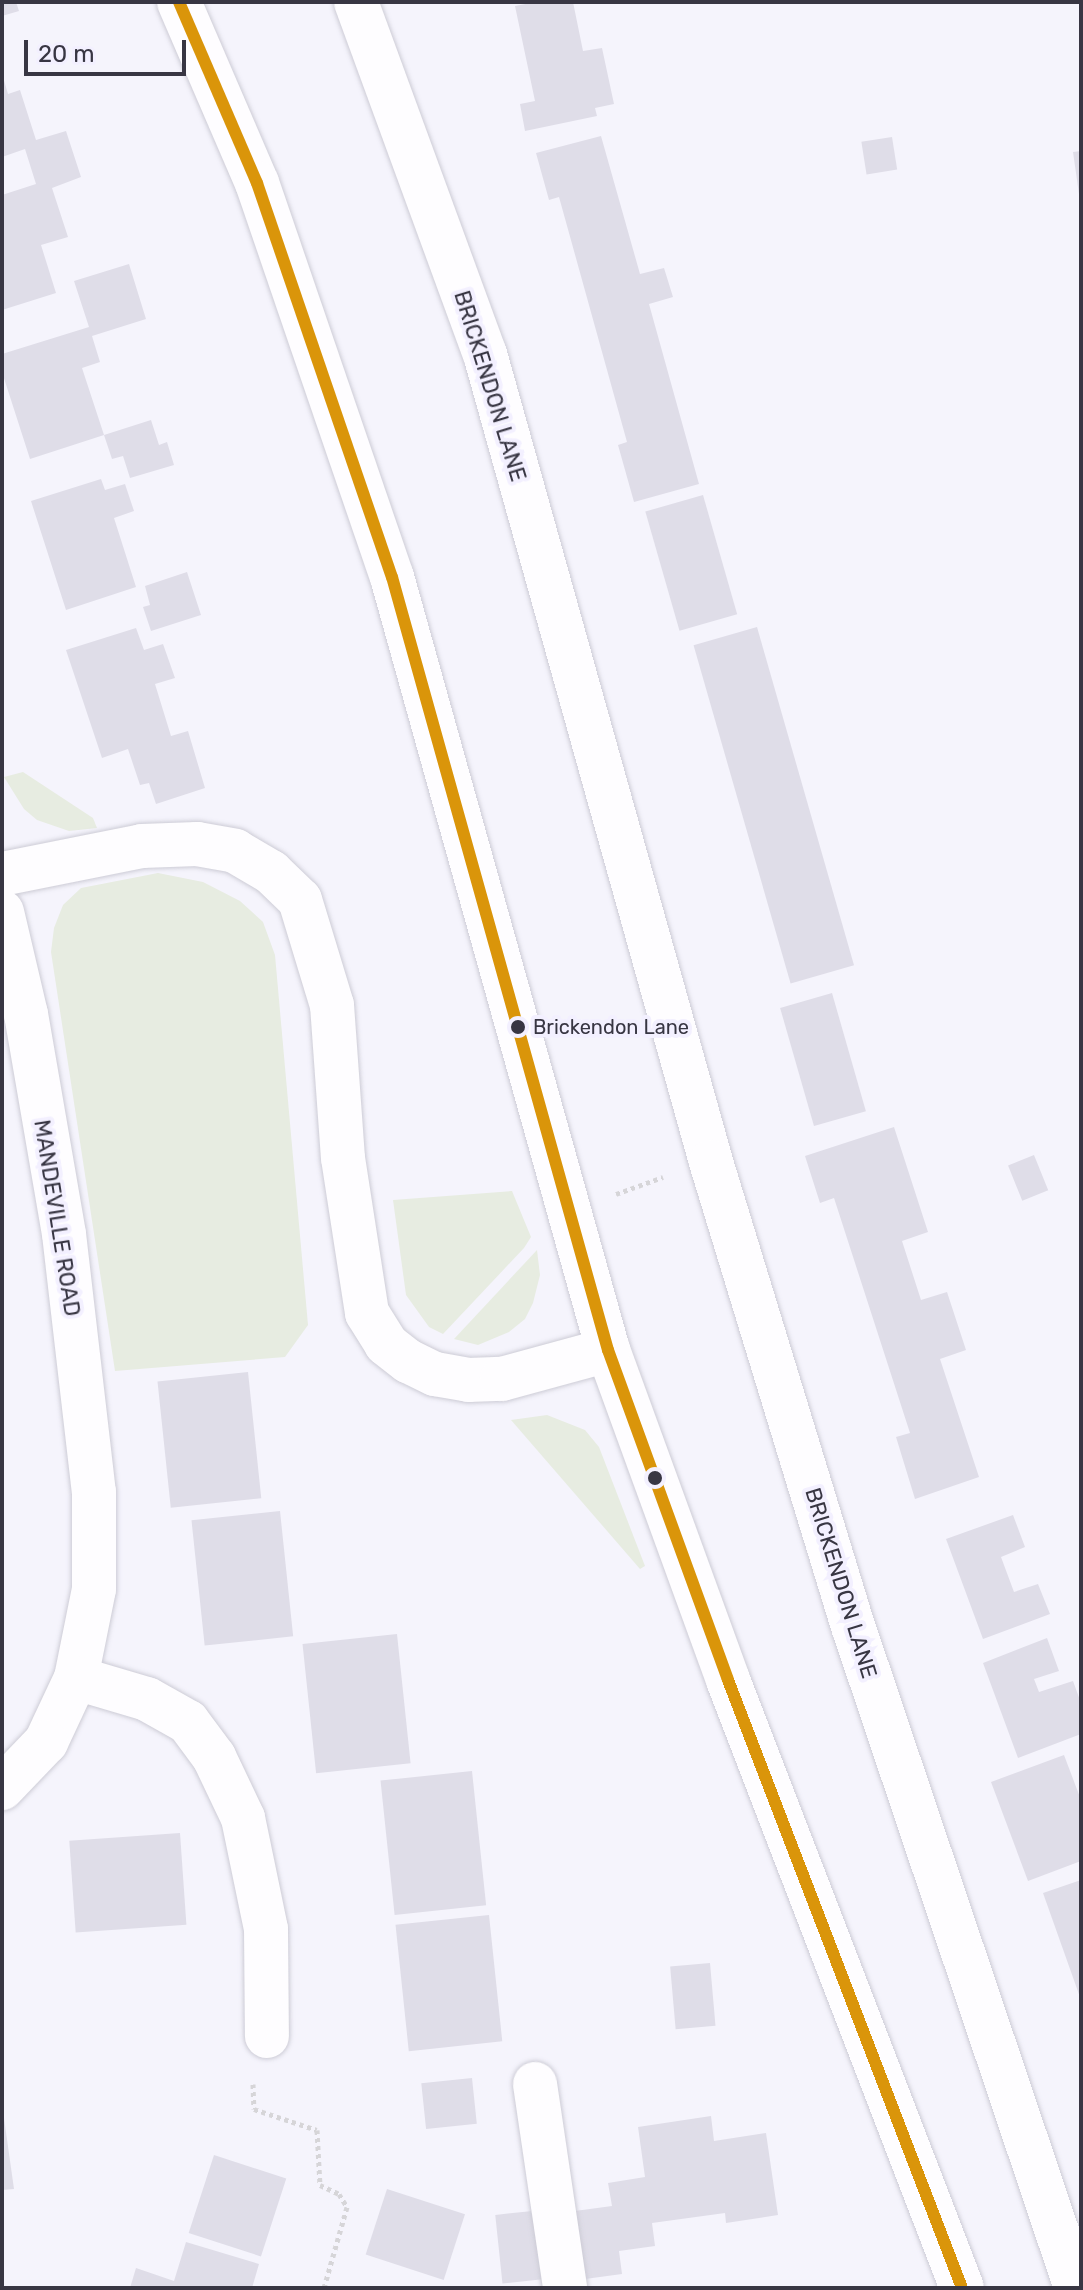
<!DOCTYPE html>
<style>
body{margin:0}
#map{position:relative;width:1083px;height:2290px;overflow:hidden;background:#f5f4fc;font-family:Rubik,sans-serif}
div>[style]{position:absolute}
.green>*{inset:0;background:#e7ece1}
.building>*{inset:0;background:#dfdde8;transform-origin:0 0}
.path>*{height:5px;margin-top:-2.5px;transform-origin:0;background:repeating-linear-gradient(90deg,#d6d5d8 0 4px,transparent 0 8px)}
.roads{filter:drop-shadow(0 0 2px #cdccd6) drop-shadow(0 0 2px #cdccd6)}
.minor>*{height:44px;margin:-22px;padding:0 22px;transform-origin:22px;border-radius:22px;background:#fefdff}
.bus-1>*{height:12px;margin:-6px;padding:0 6px;transform-origin:6px;border-radius:6px;background:#da950a}
.dots>*{width:22px;height:22px;translate:-50% -50%;box-sizing:border-box;border:4px solid #f3f0ff;border-radius:50%}
span{translate:-50% -50%;white-space:nowrap;text-align:center;line-height:1.15;-webkit-text-stroke:8px #f3f0ff;paint-order:stroke}
.bus-label{font-size:20px;color:#383643}
.left{translate:0 -50%;text-align:left}
.street-label{font-size:22px;color:#383643}
.frame{position:absolute;inset:0;border:4px solid #383643;pointer-events:none}
.scale{position:absolute;left:24px;top:40px;width:162px;height:36px;box-sizing:border-box;border:4px solid #383643;border-top:0;padding-left:10px;font-size:24px;line-height:28px;white-space:nowrap;color:#383643;-webkit-text-stroke:6px #f3f0ff;paint-order:stroke}
</style>
<div id="map">
<div class="green">
<i style="clip-path:polygon(23px 772px,93px 818px,97px 828px,69px 831px,37px 820px,24px 809px,4px 777px)"></i>
<i style="clip-path:polygon(158px 873px,203px 882px,240px 901px,263px 922px,275px 955px,308px 1325px,285px 1357px,115px 1371px,51px 952px,54px 928px,63px 905px,81px 888px)"></i>
<i style="clip-path:polygon(512px 1191px,531px 1237px,524px 1248px,443px 1334px,429px 1327px,406px 1295px,393px 1200px)"></i>
<i style="clip-path:polygon(537px 1250px,540px 1275px,533px 1303px,525px 1319px,509px 1332px,478px 1345px,454px 1339px)"></i>
<i style="clip-path:polygon(547px 1415px,585px 1430px,599px 1447px,645px 1566px,640px 1569px,511px 1420px)"></i>
</div>
<div class="building">
<i style="clip-path:polygon(2px 2px,16px 2px,19px 11px,2px 16px)"></i>
<i style="clip-path:polygon(536px 2px,573px 2px,583px 51px,602px 48px,614px 104px,595px 108px,597px 116px,525px 131px,520px 104px,535px 101px,515px 6px)"></i>
<i style="clip-path:polygon(3px 77px,8px 94px,20px 90px,36px 140px,66px 131px,81px 177px,52px 188px,68px 237px,41px 245px,56px 293px,2px 310px,2px 195px,36px 184px,25px 149px,2px 157px)"></i>
<i style="clip-path:polygon(601px 136px,640px 274px,664px 268px,673px 297px,649px 304px,699px 484px,634px 502px,618px 445px,627px 442px,559px 197px,549px 200px,536px 153px)"></i>
<i style="left:892px;top:137px;width:33px;height:31px;rotate:81deg"></i>
<i style="clip-path:polygon(1081px 151px,1081px 194px,1079px 194px,1073px 152px)"></i>
<i style="clip-path:polygon(129px 264px,146px 319px,92px 336px,100px 362px,82px 368px,104px 435px,30px 459px,2px 372px,2px 354px,89px 327px,74px 281px)"></i>
<i style="clip-path:polygon(151px 420px,159px 445px,167px 442px,174px 465px,130px 478px,123px 456px,112px 459px,104px 435px)"></i>
<i style="clip-path:polygon(101px 479px,105px 490px,125px 484px,134px 511px,114px 518px,136px 587px,66px 610px,31px 501px)"></i>
<i style="left:703px;top:495px;width:124px;height:60px;rotate:74deg"></i>
<i style="clip-path:polygon(187px 572px,201px 615px,151px 631px,143px 607px,150px 605px,145px 586px)"></i>
<i style="left:757px;top:627px;width:352px;height:66px;rotate:74deg"></i>
<i style="clip-path:polygon(136px 628px,144px 650px,163px 644px,175px 678px,155px 684px,171px 736px,188px 731px,205px 788px,156px 804px,149px 783px,140px 785px,128px 749px,102px 758px,66px 650px)"></i>
<i style="left:832px;top:993px;width:123px;height:54px;rotate:74deg"></i>
<i style="clip-path:polygon(894px 1127px,928px 1232px,902px 1241px,921px 1300px,947px 1292px,966px 1350px,940px 1359px,979px 1477px,915px 1499px,896px 1437px,910px 1433px,834px 1198px,820px 1203px,805px 1156px)"></i>
<i style="left:1034px;top:1155px;width:38px;height:28px;rotate:68deg"></i>
<i style="left:248px;top:1372px;width:127px;height:91px;rotate:84deg"></i>
<i style="left:280px;top:1511px;width:126px;height:89px;rotate:84deg"></i>
<i style="clip-path:polygon(1013px 1515px,1025px 1547px,1001px 1557px,1014px 1592px,1038px 1584px,1050px 1614px,983px 1639px,946px 1539px)"></i>
<i style="left:397px;top:1634px;width:130px;height:95px;rotate:84deg"></i>
<i style="clip-path:polygon(1047px 1638px,1059px 1671px,1034px 1679px,1039px 1692px,1073px 1681px,1081px 1703px,1081px 1734px,1018px 1758px,983px 1663px)"></i>
<i style="clip-path:polygon(1064px 1755px,1081px 1800px,1081px 1861px,1028px 1881px,991px 1782px)"></i>
<i style="left:472px;top:1771px;width:135px;height:92px;rotate:84deg"></i>
<i style="left:180px;top:1833px;width:92px;height:111px;rotate:86deg"></i>
<i style="clip-path:polygon(1081px 1880px,1081px 2000px,1043px 1893px)"></i>
<i style="left:489px;top:1915px;width:127px;height:94px;rotate:84deg"></i>
<i style="left:710px;top:1963px;width:63px;height:40px;rotate:85deg"></i>
<i style="left:472px;top:2078px;width:46px;height:51px;rotate:84deg"></i>
<i style="clip-path:polygon(2px 2104px,14px 2189px,2px 2190px)"></i>
<i style="clip-path:polygon(711px 2116px,714px 2141px,766px 2133px,778px 2215px,726px 2223px,725px 2213px,652px 2223px,655px 2246px,619px 2251px,622px 2274px,585px 2279px,575px 2211px,612px 2206px,608px 2183px,645px 2177px,638px 2127px)"></i>
<i style="left:214px;top:2155px;width:76px;height:82px;rotate:18deg"></i>
<i style="left:387px;top:2189px;width:82px;height:69px;rotate:18deg"></i>
<i style="left:542px;top:2210px;width:69px;height:47px;rotate:84deg"></i>
<i style="clip-path:polygon(186px 2242px,259px 2264px,252px 2288px,130px 2288px,136px 2268px,174px 2281px)"></i>
</div>
<div class="path">
<i style="left:616px;top:1194px;width:50px;rotate:-19.9deg"></i>
<i style="left:253px;top:2084px;width:25px;rotate:88deg"></i>
<i style="left:254px;top:2109px;width:66px;rotate:18.4deg"></i>
<i style="left:317px;top:2130px;width:55px;rotate:86.9deg"></i>
<i style="left:320px;top:2185px;width:21px;rotate:25deg"></i>
<i style="left:339px;top:2194px;width:15px;rotate:58deg"></i>
<i style="left:347px;top:2207px;width:84px;rotate:105.9deg"></i>
</div>
<div class="roads">
<div class="minor">
<i style="left:179px;top:2px;width:197px;rotate:66.7deg"></i>
<i style="left:257px;top:183px;width:416px;rotate:71.1deg"></i>
<i style="left:392px;top:577px;width:803px;rotate:74.39deg"></i>
<i style="left:608px;top:1350px;width:351px;rotate:70deg"></i>
<i style="left:728px;top:1680px;width:651px;rotate:68.95deg"></i>
<i style="left:356px;top:2px;width:375px;rotate:69.9deg"></i>
<i style="left:485px;top:354px;width:839px;rotate:74.37deg"></i>
<i style="left:711px;top:1162px;width:485px;rotate:73deg"></i>
<i style="left:853px;top:1626px;width:699px;rotate:71.38deg"></i>
<i style="left:2px;top:874px;width:143px;rotate:-11.3deg"></i>
<i style="left:142px;top:846px;width:55px;rotate:-2.1deg"></i>
<i style="left:197px;top:844px;width:39px;rotate:10deg"></i>
<i style="left:235px;top:851px;width:42px;rotate:30.3deg"></i>
<i style="left:271px;top:872px;width:40px;rotate:44deg"></i>
<i style="left:300px;top:900px;width:110px;rotate:73.1deg"></i>
<i style="left:332px;top:1005px;width:153px;rotate:85.9deg"></i>
<i style="left:343px;top:1158px;width:157px;rotate:81.2deg"></i>
<i style="left:367px;top:1313px;width:36px;rotate:58deg"></i>
<i style="left:386px;top:1344px;width:28px;rotate:38deg"></i>
<i style="left:408px;top:1361px;width:30px;rotate:26deg"></i>
<i style="left:435px;top:1374px;width:34px;rotate:10deg"></i>
<i style="left:468px;top:1380px;width:34px;rotate:-2deg"></i>
<i style="left:502px;top:1379px;width:110px;rotate:-15.3deg"></i>
<i style="left:2px;top:912px;width:105px;rotate:76.8deg"></i>
<i style="left:26px;top:1014px;width:223px;rotate:80.2deg"></i>
<i style="left:64px;top:1234px;width:260px;rotate:83.4deg"></i>
<i style="left:94px;top:1492px;width:97px;rotate:90deg"></i>
<i style="left:94px;top:1589px;width:91px;rotate:101.4deg"></i>
<i style="left:76px;top:1678px;width:71px;rotate:115.1deg"></i>
<i style="left:46px;top:1742px;width:64px;rotate:133.7deg"></i>
<i style="left:76px;top:1678px;width:74px;rotate:16.5deg"></i>
<i style="left:147px;top:1699px;width:47px;rotate:29.3deg"></i>
<i style="left:188px;top:1722px;width:44px;rotate:53.4deg"></i>
<i style="left:214px;top:1757px;width:68px;rotate:64.6deg"></i>
<i style="left:243px;top:1818px;width:113px;rotate:78.3deg"></i>
<i style="left:266px;top:1929px;width:107px;rotate:89.5deg"></i>
<i style="left:535px;top:2084px;width:206px;rotate:81.6deg"></i>
</div>
</div>
<div class="bus-1">
<i style="left:179px;top:2px;width:197px;rotate:66.7deg"></i>
<i style="left:257px;top:183px;width:416px;rotate:71.1deg"></i>
<i style="left:392px;top:577px;width:803px;rotate:74.39deg"></i>
<i style="left:608px;top:1350px;width:351px;rotate:70deg"></i>
<i style="left:728px;top:1680px;width:651px;rotate:68.95deg"></i>
</div>
<div class="dots">
<i style="left:518px;top:1027px;background:#383643"></i>
<i style="left:655px;top:1478px;background:#383643"></i>
</div>
<div class="bus-label">
<span class="left" style="left:533px;top:1027px">Brickendon Lane</span>
</div>
<div class="street-label">
<span style="left:490px;top:386px;rotate:73deg">BRICKENDON LANE</span>
<span style="left:57px;top:1218px;rotate:81deg">MANDEVILLE ROAD</span>
<span style="left:841px;top:1583px;rotate:73deg">BRICKENDON LANE</span>
</div>
<div class="frame"></div>
<div class="scale">20 m</div>
</div>
